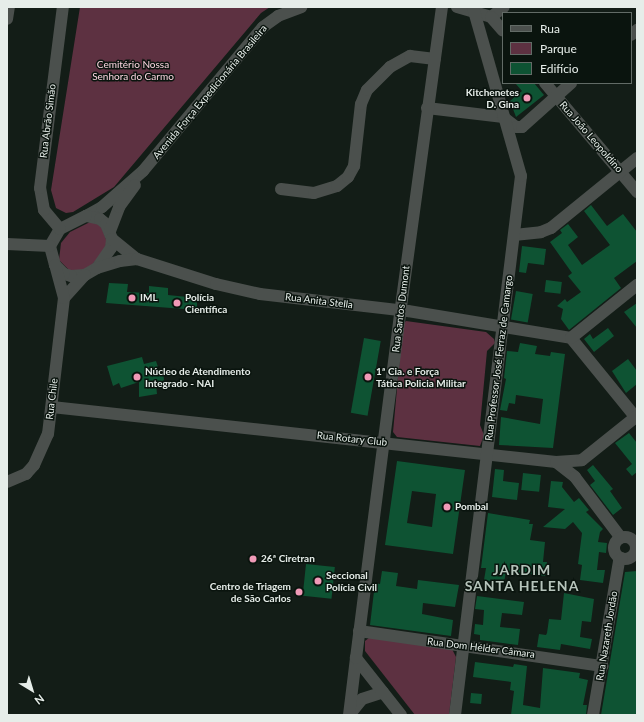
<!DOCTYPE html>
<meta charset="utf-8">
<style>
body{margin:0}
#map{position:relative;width:644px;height:722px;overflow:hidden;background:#131d17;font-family:Lato,sans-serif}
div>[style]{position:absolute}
.green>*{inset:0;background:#5d3141}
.building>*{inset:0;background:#0e5333;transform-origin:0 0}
.minor>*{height:12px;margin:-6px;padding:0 6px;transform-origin:6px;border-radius:6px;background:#4b504d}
.minor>.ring{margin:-6px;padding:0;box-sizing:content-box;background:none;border:12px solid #4b504d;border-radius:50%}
.dots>*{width:11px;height:11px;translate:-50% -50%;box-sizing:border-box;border:2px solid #0a140e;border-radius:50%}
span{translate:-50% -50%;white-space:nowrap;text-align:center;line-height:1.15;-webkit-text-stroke:3px #0a140e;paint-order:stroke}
.park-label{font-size:10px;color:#fdd6e1}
.street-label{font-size:10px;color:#e6ede9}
.poi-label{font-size:10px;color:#e6ede9;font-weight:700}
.right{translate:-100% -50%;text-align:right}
.left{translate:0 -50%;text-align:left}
.district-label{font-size:14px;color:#b6c4bb;font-weight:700;letter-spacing:1px}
.frame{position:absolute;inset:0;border:8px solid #e6ede9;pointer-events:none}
.legend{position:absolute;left:502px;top:12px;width:130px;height:72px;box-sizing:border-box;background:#0a140e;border:1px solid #626b66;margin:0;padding:5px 7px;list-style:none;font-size:12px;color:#e6ede9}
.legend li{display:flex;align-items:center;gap:8px;height:20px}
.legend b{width:20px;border:1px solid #626b66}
.north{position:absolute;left:12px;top:670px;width:40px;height:40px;-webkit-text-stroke:3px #0a140e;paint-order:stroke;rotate:142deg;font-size:11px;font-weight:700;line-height:16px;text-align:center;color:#e6ede9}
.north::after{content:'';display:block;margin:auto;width:14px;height:18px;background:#e6ede9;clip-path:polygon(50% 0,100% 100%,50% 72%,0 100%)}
</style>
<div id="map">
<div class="green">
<i style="clip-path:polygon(80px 7px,270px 7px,261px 13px,114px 187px,73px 212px,66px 213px,56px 208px,51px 190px)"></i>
<i style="clip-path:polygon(90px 222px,101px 225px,107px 242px,104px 250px,92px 265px,84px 270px,69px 270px,59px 260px,61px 243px,70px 232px)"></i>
<i style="clip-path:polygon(406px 321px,486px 332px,494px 339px,495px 343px,487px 351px,480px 425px,484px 435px,480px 446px,397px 437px,393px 432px,403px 324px)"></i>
<i style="clip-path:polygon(370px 637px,451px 647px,456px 657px,449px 715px,415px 715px,365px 651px,365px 641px)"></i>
</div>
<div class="building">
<i style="clip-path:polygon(515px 83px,534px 83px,544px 95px,516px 117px,510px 101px,522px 91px)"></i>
<i style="clip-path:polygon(591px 205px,607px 226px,623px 214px,637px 232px,637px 261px,614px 278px,621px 288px,569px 330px,561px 319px,563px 309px,557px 306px,565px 299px,567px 302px,581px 292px,568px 276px,572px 273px,550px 242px,562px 233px,560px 230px,568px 224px,578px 237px,568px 245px,582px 265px,610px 245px,584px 211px)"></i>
<i style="clip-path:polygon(522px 246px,546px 249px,544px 265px,528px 263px,526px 273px,519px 272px)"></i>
<i style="left:546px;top:280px;width:16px;height:12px;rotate:7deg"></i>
<i style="clip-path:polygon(109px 283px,128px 284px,127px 292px,149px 293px,149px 286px,168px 288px,168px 295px,197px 298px,197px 310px,106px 303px)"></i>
<i style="left:516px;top:291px;width:17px;height:29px;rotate:10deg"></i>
<i style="clip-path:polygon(637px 303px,637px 328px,624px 312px)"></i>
<i style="clip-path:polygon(608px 328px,614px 336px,594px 352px,584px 339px,590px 334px,593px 339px)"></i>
<i style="left:364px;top:338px;width:17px;height:76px;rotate:10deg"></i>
<i style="clip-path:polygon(520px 343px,537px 346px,535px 354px,550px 356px,551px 352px,565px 354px,553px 448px,499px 445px,501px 417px,540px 424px,543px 399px,516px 395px,515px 404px,509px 403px,507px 411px,500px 410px,506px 379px,504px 378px,507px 351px,518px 352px)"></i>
<i style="clip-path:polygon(142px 357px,144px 364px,156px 361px,160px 373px,163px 372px,164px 380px,156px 384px,157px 394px,139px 397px,139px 382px,121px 388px,119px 383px,113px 386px,107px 366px)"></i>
<i style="clip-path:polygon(628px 359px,637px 371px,637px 384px,626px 393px,612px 371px)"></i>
<i style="clip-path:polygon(629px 433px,637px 443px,637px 472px,632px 476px,626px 469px,632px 464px,615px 443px)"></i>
<i style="clip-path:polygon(evenodd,397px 461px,465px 470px,453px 554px,385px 545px,397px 461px,412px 491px,436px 494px,432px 527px,407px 523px,412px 491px)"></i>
<i style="clip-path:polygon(593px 465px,613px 489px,610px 491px,622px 508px,613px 515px,590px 485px,595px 481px,587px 470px)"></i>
<i style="clip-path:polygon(495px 469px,504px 470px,503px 481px,519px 483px,517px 500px,492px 497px)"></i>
<i style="left:523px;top:473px;width:18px;height:17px;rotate:6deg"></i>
<i style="clip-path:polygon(551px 481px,563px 482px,562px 487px,574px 502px,579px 498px,589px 510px,586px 512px,603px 529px,600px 532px,598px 542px,607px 543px,606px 553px,599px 552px,597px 570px,605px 570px,603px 583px,580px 580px,582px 565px,578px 564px,582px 533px,573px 522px,565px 529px,543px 527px,565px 509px,548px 507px)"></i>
<i style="clip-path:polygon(488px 513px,530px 520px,529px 524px,533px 524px,530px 540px,545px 542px,543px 562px,547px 562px,545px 576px,506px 571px,504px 583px,484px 580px,486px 568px,481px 568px)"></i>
<i style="left:306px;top:564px;width:29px;height:32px;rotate:6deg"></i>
<i style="clip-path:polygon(382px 571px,398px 573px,396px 586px,417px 589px,418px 580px,459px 585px,455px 607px,423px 603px,422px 614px,453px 620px,451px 636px,370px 625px,375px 583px,380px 584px)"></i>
<i style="clip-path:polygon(637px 571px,637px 715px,601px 715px,625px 572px)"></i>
<i style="clip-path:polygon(564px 593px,594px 599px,591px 622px,582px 621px,580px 637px,592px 639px,590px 649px,561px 644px,560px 650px,537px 647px,539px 634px,546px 635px,547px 633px,549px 619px,561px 620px)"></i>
<i style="clip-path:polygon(477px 596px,524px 602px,522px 615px,502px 613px,500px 627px,520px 629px,518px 645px,480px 640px,480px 635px,474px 634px,475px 624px,483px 625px,484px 610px,475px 609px)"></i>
<i style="clip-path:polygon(475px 662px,513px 667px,514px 664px,527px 666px,523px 705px,540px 708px,543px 668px,580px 673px,579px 678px,588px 680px,583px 705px,587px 705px,586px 715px,511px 715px,514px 691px,510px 690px,511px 682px,473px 677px)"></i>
<i style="left:471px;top:693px;width:11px;height:10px;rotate:5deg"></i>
</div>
<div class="minor">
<i style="left:457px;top:7px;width:35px;rotate:16deg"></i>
<i style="left:491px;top:17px;width:16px;rotate:-38deg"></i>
<i style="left:491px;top:17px;width:18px;rotate:49deg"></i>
<i style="left:7px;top:19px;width:12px;rotate:-81deg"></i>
<i style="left:631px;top:35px;width:8px;rotate:-40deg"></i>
<i style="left:545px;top:83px;width:143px;rotate:49.8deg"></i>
<i style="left:427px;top:108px;width:77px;rotate:6.8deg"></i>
<i style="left:503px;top:117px;width:16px;rotate:38deg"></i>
<i style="left:516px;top:127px;width:6px"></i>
<i style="left:522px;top:127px;width:66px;rotate:-41.9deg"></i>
<i style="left:281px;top:189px;width:33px;rotate:7deg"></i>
<i style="left:314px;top:193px;width:24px;rotate:-17deg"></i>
<i style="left:337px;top:186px;width:14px;rotate:-39deg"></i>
<i style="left:348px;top:177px;width:13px;rotate:-61deg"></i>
<i style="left:354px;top:166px;width:62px;rotate:-83.6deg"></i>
<i style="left:361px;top:104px;width:15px;rotate:-67deg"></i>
<i style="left:367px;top:90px;width:33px;rotate:-45deg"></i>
<i style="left:390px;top:67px;width:23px;rotate:-29deg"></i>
<i style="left:410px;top:56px;width:25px;rotate:7deg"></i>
<i style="left:86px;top:216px;width:18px;rotate:-29deg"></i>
<i style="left:102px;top:207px;width:55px;rotate:-41.3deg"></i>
<i style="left:143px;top:171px;width:187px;rotate:-50.2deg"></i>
<i style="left:263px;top:27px;width:19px;rotate:-36deg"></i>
<i style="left:278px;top:16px;width:25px;rotate:-21deg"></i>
<i style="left:86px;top:216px;width:14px;rotate:12deg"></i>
<i style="left:100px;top:219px;width:8px;rotate:40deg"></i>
<i style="left:106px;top:224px;width:16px;rotate:68deg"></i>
<i style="left:112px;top:239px;width:9px;rotate:96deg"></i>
<i style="left:111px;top:248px;width:24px;rotate:125deg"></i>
<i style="left:97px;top:268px;width:14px;rotate:150deg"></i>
<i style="left:85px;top:275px;width:14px;rotate:176deg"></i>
<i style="left:71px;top:276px;width:7px;rotate:-164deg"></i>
<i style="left:64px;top:274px;width:13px;rotate:-135deg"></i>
<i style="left:55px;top:265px;width:20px;rotate:-105deg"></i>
<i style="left:50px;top:246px;width:20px;rotate:-60deg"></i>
<i style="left:60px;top:229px;width:29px;rotate:-27deg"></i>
<i style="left:60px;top:229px;width:25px;rotate:-130deg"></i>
<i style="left:44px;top:210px;width:22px;rotate:-100deg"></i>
<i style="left:40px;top:188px;width:182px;rotate:-82.8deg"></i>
<i style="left:110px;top:231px;width:26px;rotate:-69deg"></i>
<i style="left:119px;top:207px;width:27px;rotate:-54deg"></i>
<i style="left:514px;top:235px;width:27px;rotate:-6deg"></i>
<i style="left:541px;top:232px;width:11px;rotate:-22deg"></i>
<i style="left:551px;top:228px;width:111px;rotate:-39.1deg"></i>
<i style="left:112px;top:239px;width:32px;rotate:39deg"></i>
<i style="left:7px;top:244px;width:43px;rotate:2.7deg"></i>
<i style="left:97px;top:268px;width:24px;rotate:-17deg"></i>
<i style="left:120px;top:261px;width:17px;rotate:-7deg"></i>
<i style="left:137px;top:259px;width:83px;rotate:17.6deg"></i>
<i style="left:216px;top:284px;width:45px;rotate:12.8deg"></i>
<i style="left:260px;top:294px;width:149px;rotate:6.6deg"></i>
<i style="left:408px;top:311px;width:165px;rotate:9.4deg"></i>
<i style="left:64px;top:298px;width:31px;rotate:-48deg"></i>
<i style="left:571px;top:338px;width:104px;rotate:50.8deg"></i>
<i style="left:571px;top:338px;width:85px;rotate:-38.8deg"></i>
<i style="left:52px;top:407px;width:507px;rotate:6.23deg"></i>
<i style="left:556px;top:462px;width:26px;rotate:-4deg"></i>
<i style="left:582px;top:460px;width:70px;rotate:-38.7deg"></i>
<i style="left:556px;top:462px;width:24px;rotate:38deg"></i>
<i style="left:575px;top:477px;width:76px;rotate:53deg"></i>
<i style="left:7px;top:482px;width:21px;rotate:-23deg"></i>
<i style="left:26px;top:474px;width:12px;rotate:-48deg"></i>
<i style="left:34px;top:465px;width:34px;rotate:-66deg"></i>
<i style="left:48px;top:434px;width:137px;rotate:-83.3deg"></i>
<i style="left:64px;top:298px;width:34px;rotate:-105deg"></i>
<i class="ring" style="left:614px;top:537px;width:10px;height:10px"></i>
<i style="left:359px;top:631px;width:246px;rotate:8.2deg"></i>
<i style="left:350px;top:714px;width:19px;rotate:-51deg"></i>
<i style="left:362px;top:699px;width:22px;rotate:-18deg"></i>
<i style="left:349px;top:715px;width:57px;rotate:-83deg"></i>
<i style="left:401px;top:715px;width:73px;rotate:-128.3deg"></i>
<i style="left:356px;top:658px;width:362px;rotate:-82.7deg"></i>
<i style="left:402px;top:299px;width:295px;rotate:-82.2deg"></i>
<i style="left:455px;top:715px;width:543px;rotate:-83.02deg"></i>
<i style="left:521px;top:176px;width:176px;rotate:-105.9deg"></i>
<i style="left:593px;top:715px;width:156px;rotate:-80.4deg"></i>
<i style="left:619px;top:561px;width:4px;rotate:-45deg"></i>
</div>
<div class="dots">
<i style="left:527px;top:98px;background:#f09ab7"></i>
<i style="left:132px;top:298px;background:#f09ab7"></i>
<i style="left:177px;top:303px;background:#f09ab7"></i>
<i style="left:137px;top:377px;background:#f09ab7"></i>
<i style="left:368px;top:377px;background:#f09ab7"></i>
<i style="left:447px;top:507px;background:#f09ab7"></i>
<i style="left:253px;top:559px;background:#f09ab7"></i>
<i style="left:318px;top:581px;background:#f09ab7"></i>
<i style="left:299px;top:592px;background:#f09ab7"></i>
</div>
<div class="park-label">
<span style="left:133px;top:70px">Cemitério Nossa<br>Senhora do Carmo</span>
</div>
<div class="street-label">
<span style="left:210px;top:92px;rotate:-50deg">Avenida Força Expedicionária Brasileira</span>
<span style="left:48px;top:121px;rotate:-83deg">Rua Abrão Simão</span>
<span style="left:591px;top:137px;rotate:49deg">Rua João Leopoldino</span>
<span style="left:319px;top:301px;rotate:7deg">Rua Anita Stella</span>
<span style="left:401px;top:309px;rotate:-83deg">Rua Santos Dumont</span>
<span style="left:499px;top:358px;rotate:-83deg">Rua Professor José Ferraz de Camargo</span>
<span style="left:52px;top:399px;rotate:-83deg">Rua Chile</span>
<span style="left:352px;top:439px;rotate:6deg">Rua Rotary Club</span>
<span style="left:607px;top:636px;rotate:-81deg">Rua Nazareth Jordão</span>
<span style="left:481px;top:648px;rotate:7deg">Rua Dom Hélder Câmara</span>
</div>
<div class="poi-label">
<span class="right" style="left:519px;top:98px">Kitchenetes<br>D. Gina</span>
<span class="left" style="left:185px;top:303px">Polícia<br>Científica</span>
<span class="left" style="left:140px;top:298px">IML</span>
<span class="left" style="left:145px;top:377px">Núcleo de Atendimento<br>Integrado - NAI</span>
<span class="left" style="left:376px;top:377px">1ª Cia. e Força<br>Tática Policia Militar</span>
<span class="left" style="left:455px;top:507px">Pombal</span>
<span class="left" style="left:261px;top:559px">26ª Ciretran</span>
<span class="left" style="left:326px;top:581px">Seccional<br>Polícia Civil</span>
<span class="right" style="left:291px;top:592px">Centro de Triagem<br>de São Carlos</span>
</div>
<div class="district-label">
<span style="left:522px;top:578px">JARDIM<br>SANTA HELENA</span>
</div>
<div class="frame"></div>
<ul class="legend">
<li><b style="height:5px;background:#4b504d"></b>Rua</li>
<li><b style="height:11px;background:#5d3141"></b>Parque</li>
<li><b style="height:11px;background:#0e5333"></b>Edifício</li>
</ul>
<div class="north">N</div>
</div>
